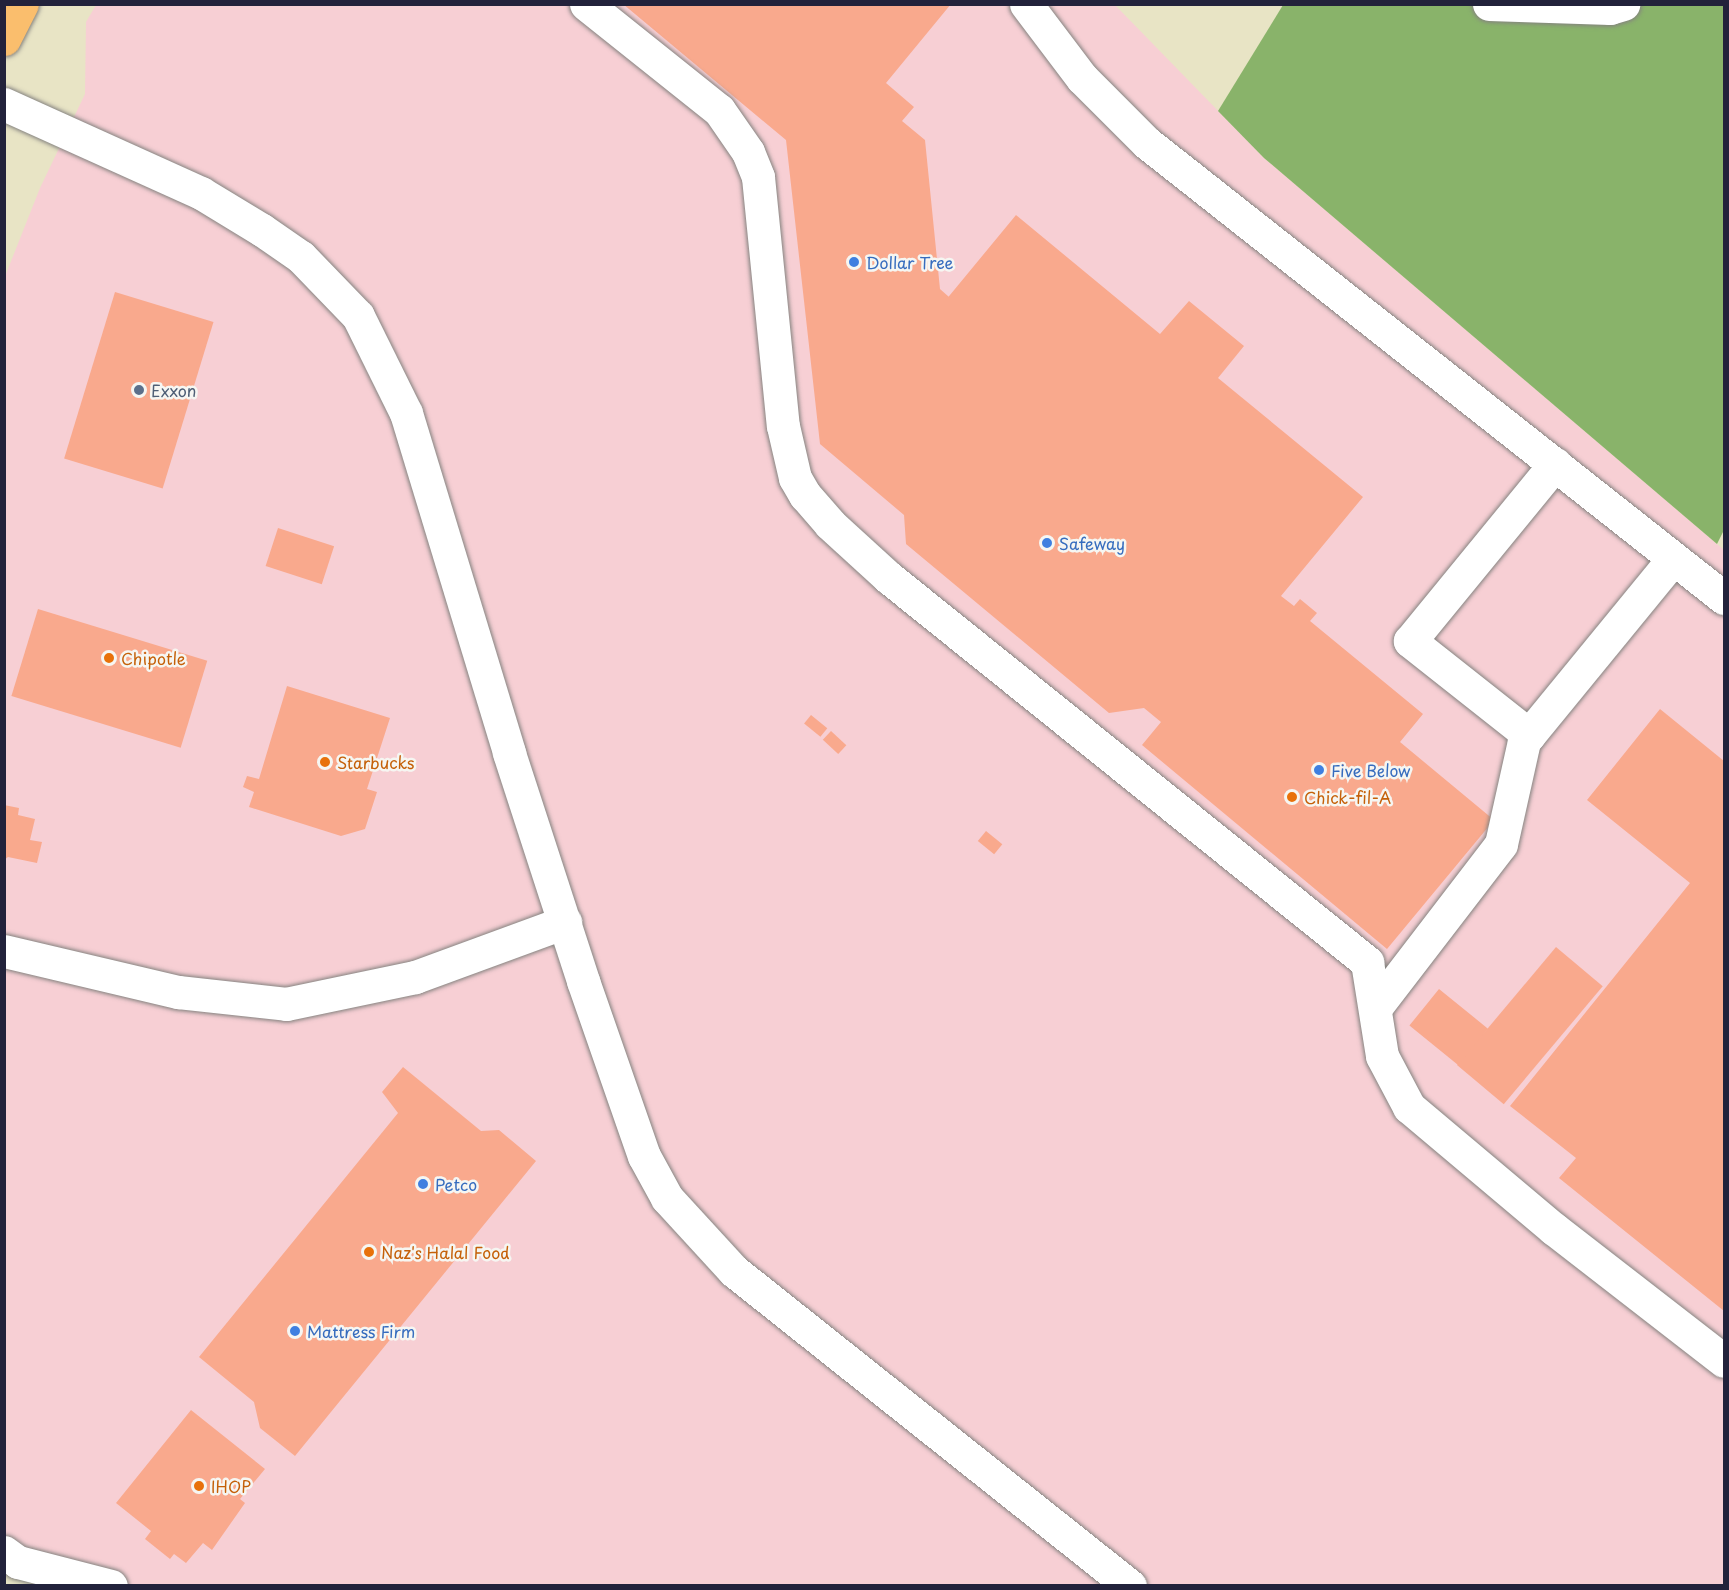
<!DOCTYPE html>
<style>
body{margin:0}
#map{position:relative;width:1729px;height:1590px;overflow:hidden;background:#e8e4c5;font-family:"Playpen Sans",sans-serif}
div>[style]{position:absolute}
.built>*{inset:0;background:#f7cfd4}
.forest>*{inset:0;background:#89b36a}
.building>*{inset:0;background:#f9a98d;transform-origin:0 0}
.roads{filter:drop-shadow(0 0 2px #858380) drop-shadow(0 0 2px #858380)}
.minor>*{height:33px;margin:-16.5px;padding:0 16.5px;transform-origin:16.5px;border-radius:16.5px;background:#fff}
.major>*{height:33px;margin:-16.5px;padding:0 16.5px;transform-origin:16.5px;border-radius:16.5px;background:#fabe6d}
.dots>*{width:16px;height:16px;translate:-50% -50%;box-sizing:border-box;border:3px solid #f6f6f2;border-radius:50%}
span{translate:-50% -50%;white-space:nowrap;text-align:center;line-height:1.15;-webkit-text-stroke:5px #f6f6f2;paint-order:stroke}
.shop-label{font-size:16px;color:#366cbe}
.left{translate:0 -50%;text-align:left}
.service-label{font-size:16px;color:#4e5e75}
.food-label{font-size:16px;color:#c56008}
.frame{position:absolute;inset:0;border:6px solid #22223b;pointer-events:none}
</style>
<div id="map">
<div class="built">
<i style="clip-path:polygon(96px 5px,1115px 5px,1264px 158px,1724px 550px,1724px 1585px,43px 1586px,5px 1573px,4px 279px,40px 188px,85px 94px,86px 22px)"></i>
</div>
<div class="forest">
<i style="clip-path:polygon(1283px 5px,1724px 5px,1724px 530px,1717px 544px,1264px 158px,1218px 111px)"></i>
</div>
<div class="building">
<i style="clip-path:polygon(623px 4px,951px 4px,886px 83px,914px 107px,902px 121px,925px 140px,940px 289px,949px 297px,931px 318px,1016px 215px,1160px 334px,1189px 301px,1244px 346px,1218px 378px,1363px 497px,1281px 596px,1294px 606px,1300px 599px,1317px 613px,1310px 621px,1423px 714px,1400px 742px,1494px 820px,1387px 949px,1142px 745px,1161px 722px,1144px 708px,1109px 713px,906px 544px,904px 515px,820px 444px,786px 140px)"></i>
<i style="left:115px;top:292px;width:103px;height:174px;rotate:17deg"></i>
<i style="left:278px;top:528px;width:59px;height:40px;rotate:18deg"></i>
<i style="left:38px;top:609px;width:177px;height:91px;rotate:17deg"></i>
<i style="clip-path:polygon(287px 686px,390px 718px,367px 789px,377px 792px,365px 829px,341px 836px,249px 807px,254px 792px,243px 787px,247px 776px,259px 779px)"></i>
<i style="clip-path:polygon(1660px 709px,1724px 761px,1724px 1311px,1559px 1178px,1576px 1158px,1510px 1106px,1690px 883px,1587px 800px)"></i>
<i style="left:811px;top:715px;width:21px;height:11px;rotate:39deg"></i>
<i style="left:831px;top:731px;width:21px;height:12px;rotate:43deg"></i>
<i style="clip-path:polygon(4px 805px,19px 808px,18px 815px,35px 819px,30px 840px,42px 842px,37px 863px,8px 857px,4px 860px)"></i>
<i style="left:986px;top:831px;width:21px;height:13px;rotate:39deg"></i>
<i style="left:1556px;top:947px;width:61px;height:154px;rotate:40deg"></i>
<i style="left:1439px;top:989px;width:63px;height:47px;rotate:39deg"></i>
<i style="clip-path:polygon(403px 1067px,481px 1131px,499px 1130px,536px 1161px,295px 1456px,260px 1428px,254px 1402px,199px 1357px,398px 1113px,382px 1092px)"></i>
<i style="clip-path:polygon(191px 1410px,265px 1469px,240px 1499px,245px 1503px,212px 1550px,203px 1543px,186px 1563px,174px 1554px,170px 1559px,145px 1539px,151px 1531px,116px 1503px)"></i>
</div>
<div class="roads">
<div class="minor">
<i style="left:586px;top:4px;width:170px;rotate:38.6deg"></i>
<i style="left:719px;top:110px;width:51px;rotate:55.4deg"></i>
<i style="left:748px;top:152px;width:27px;rotate:68deg"></i>
<i style="left:758px;top:177px;width:250px;rotate:84.3deg"></i>
<i style="left:783px;top:426px;width:53px;rotate:77deg"></i>
<i style="left:795px;top:478px;width:20px;rotate:60deg"></i>
<i style="left:805px;top:495px;width:38px;rotate:49deg"></i>
<i style="left:830px;top:524px;width:79px;rotate:42.4deg"></i>
<i style="left:888px;top:577px;width:615px;rotate:38.79deg"></i>
<i style="left:1367px;top:962px;width:95px;rotate:80.9deg"></i>
<i style="left:1382px;top:1056px;width:58px;rotate:62.1deg"></i>
<i style="left:1409px;top:1107px;width:189px;rotate:40.1deg"></i>
<i style="left:1554px;top:1229px;width:215px;rotate:37.8deg"></i>
<i style="left:1026px;top:4px;width:93px;rotate:52.9deg"></i>
<i style="left:1082px;top:78px;width:92px;rotate:45deg"></i>
<i style="left:1147px;top:143px;width:735px;rotate:38.26deg"></i>
<i style="left:1489px;top:4px;width:121px;rotate:1.9deg"></i>
<i style="left:1610px;top:8px;width:14px;rotate:-17deg"></i>
<i style="left:4px;top:104px;width:216px;rotate:24.3deg"></i>
<i style="left:201px;top:193px;width:71px;rotate:31.2deg"></i>
<i style="left:262px;top:230px;width:47px;rotate:34.7deg"></i>
<i style="left:301px;top:257px;width:82px;rotate:46deg"></i>
<i style="left:358px;top:316px;width:108px;rotate:63.7deg"></i>
<i style="left:406px;top:413px;width:355px;rotate:73.1deg"></i>
<i style="left:509px;top:753px;width:240px;rotate:72deg"></i>
<i style="left:583px;top:981px;width:185px;rotate:70.8deg"></i>
<i style="left:644px;top:1156px;width:48px;rotate:61.3deg"></i>
<i style="left:667px;top:1198px;width:99px;rotate:47.5deg"></i>
<i style="left:734px;top:1271px;width:506px;rotate:38.5deg"></i>
<i style="left:1529px;top:735px;width:152px;rotate:-141.7deg"></i>
<i style="left:1410px;top:641px;width:229px;rotate:-50.7deg"></i>
<i style="left:4px;top:951px;width:179px;rotate:13.3deg"></i>
<i style="left:178px;top:992px;width:109px;rotate:6.3deg"></i>
<i style="left:286px;top:1004px;width:132px;rotate:-11.8deg"></i>
<i style="left:415px;top:977px;width:160px;rotate:-20.1deg"></i>
<i style="left:1376px;top:1007px;width:205px;rotate:-52.5deg"></i>
<i style="left:1501px;top:844px;width:106px;rotate:-77.4deg"></i>
<i style="left:1524px;top:741px;width:235px;rotate:-50.7deg"></i>
<i style="left:4px;top:1552px;width:17px;rotate:36deg"></i>
<i style="left:18px;top:1562px;width:96px;rotate:14.5deg"></i>
</div>
<div class="major">
<i style="left:4px;top:39px;width:39px;rotate:-63deg"></i>
</div>
</div>
<div class="dots">
<i style="left:854px;top:262px;background:#3f7fe0"></i>
<i style="left:139px;top:390px;background:#5c6f8a"></i>
<i style="left:1047px;top:543px;background:#3f7fe0"></i>
<i style="left:109px;top:658px;background:#e8710a"></i>
<i style="left:325px;top:762px;background:#e8710a"></i>
<i style="left:1319px;top:770px;background:#3f7fe0"></i>
<i style="left:1292px;top:797px;background:#e8710a"></i>
<i style="left:423px;top:1184px;background:#3f7fe0"></i>
<i style="left:369px;top:1252px;background:#e8710a"></i>
<i style="left:295px;top:1331px;background:#3f7fe0"></i>
<i style="left:199px;top:1486px;background:#e8710a"></i>
</div>
<div class="shop-label">
<span class="left" style="left:866px;top:262px">Dollar Tree</span>
<span class="left" style="left:1059px;top:543px">Safeway</span>
<span class="left" style="left:1331px;top:770px">Five Below</span>
<span class="left" style="left:435px;top:1184px">Petco</span>
<span class="left" style="left:307px;top:1331px">Mattress Firm</span>
</div>
<div class="service-label">
<span class="left" style="left:151px;top:390px">Exxon</span>
</div>
<div class="food-label">
<span class="left" style="left:121px;top:658px">Chipotle</span>
<span class="left" style="left:337px;top:762px">Starbucks</span>
<span class="left" style="left:1304px;top:797px">Chick-fil-A</span>
<span class="left" style="left:381px;top:1252px">Naz's Halal Food</span>
<span class="left" style="left:211px;top:1486px">IHOP</span>
</div>
<div class="frame"></div>
</div>
